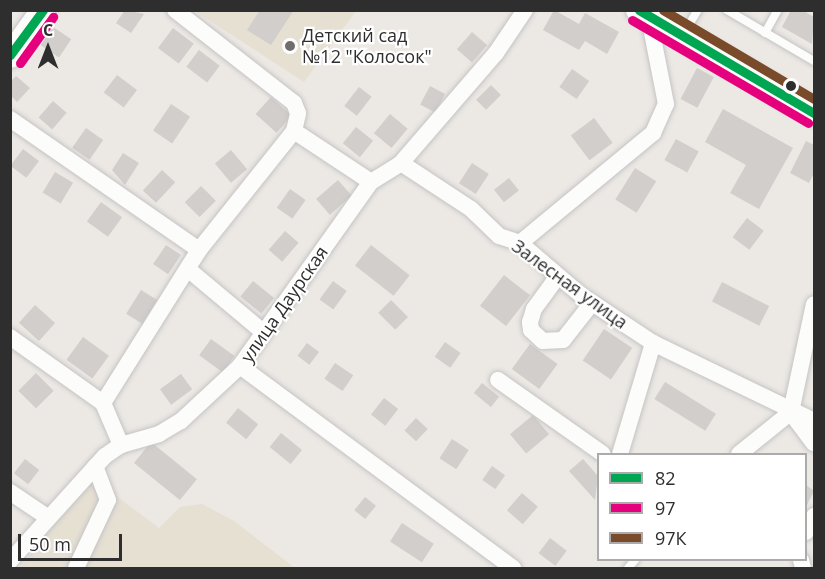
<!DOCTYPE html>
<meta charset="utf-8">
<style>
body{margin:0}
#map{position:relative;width:825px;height:579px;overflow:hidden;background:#ece8e4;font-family:"Open Sans",sans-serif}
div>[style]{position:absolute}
.education>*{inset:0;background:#e6e0d3}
.building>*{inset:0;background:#d1cecb;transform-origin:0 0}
.roads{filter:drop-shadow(0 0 2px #c5c4c5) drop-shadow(0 0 2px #c5c4c5)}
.service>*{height:8px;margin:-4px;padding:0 4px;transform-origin:4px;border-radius:4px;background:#fcfcfb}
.minor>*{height:16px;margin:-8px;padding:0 8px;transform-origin:8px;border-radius:8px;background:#fcfcfb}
.secondary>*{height:24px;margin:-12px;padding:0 12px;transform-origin:12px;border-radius:12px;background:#fcfcfb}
.bus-1>*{height:9px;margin:-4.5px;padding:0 4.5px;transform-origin:4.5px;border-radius:4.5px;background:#00a651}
.bus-2>*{height:9px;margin:-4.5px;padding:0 4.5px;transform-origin:4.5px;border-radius:4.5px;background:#e5007d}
.bus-3>*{height:9px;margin:-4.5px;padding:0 4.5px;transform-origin:4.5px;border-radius:4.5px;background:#7a4b2a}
.dots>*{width:16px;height:16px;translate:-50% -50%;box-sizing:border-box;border:3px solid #fff;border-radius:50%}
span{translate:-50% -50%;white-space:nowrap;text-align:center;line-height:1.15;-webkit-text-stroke:4.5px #fff;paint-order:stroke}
.poi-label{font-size:18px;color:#2e2e2e}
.left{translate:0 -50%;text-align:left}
.street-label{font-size:18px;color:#2e2e2e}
.frame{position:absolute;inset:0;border:12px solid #2e2e2e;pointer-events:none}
.legend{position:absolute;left:597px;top:453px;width:210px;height:108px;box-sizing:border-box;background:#fff;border:2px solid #ababab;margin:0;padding:8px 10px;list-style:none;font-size:18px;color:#2e2e2e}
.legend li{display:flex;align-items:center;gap:12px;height:30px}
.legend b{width:30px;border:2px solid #ababab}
.north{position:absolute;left:18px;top:18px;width:60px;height:60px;-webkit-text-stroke:4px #fff;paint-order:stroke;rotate:0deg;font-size:16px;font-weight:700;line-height:24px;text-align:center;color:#2e2e2e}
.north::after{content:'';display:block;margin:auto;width:21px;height:27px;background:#2e2e2e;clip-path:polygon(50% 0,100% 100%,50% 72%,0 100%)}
.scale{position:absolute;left:18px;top:534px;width:104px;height:27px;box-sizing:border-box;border:3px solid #2e2e2e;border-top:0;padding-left:8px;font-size:18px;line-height:21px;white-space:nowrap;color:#2e2e2e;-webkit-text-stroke:4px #fff;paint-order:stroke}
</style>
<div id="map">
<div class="education">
<i style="clip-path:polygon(195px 11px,356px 11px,304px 82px)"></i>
<i style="clip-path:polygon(91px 477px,159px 528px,180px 507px,202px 504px,234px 521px,295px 568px,20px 568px)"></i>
</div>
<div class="building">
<i style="clip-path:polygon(125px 10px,144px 14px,131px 33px,116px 23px)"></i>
<i style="clip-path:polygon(260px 10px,294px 10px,271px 45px,247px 30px)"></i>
<i style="clip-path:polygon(554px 10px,579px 24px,585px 13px,619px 32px,607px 54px,585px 41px,579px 50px,543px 30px)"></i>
<i style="clip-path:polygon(791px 10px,802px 10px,814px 17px,812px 44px,782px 27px)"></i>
<i style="left:53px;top:27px;width:22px;height:22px;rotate:34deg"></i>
<i style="left:173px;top:28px;width:26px;height:25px;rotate:37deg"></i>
<i style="left:472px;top:32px;width:20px;height:23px;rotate:41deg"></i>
<i style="left:199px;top:50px;width:26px;height:21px;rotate:37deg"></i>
<i style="left:697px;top:68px;width:19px;height:35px;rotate:28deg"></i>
<i style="left:572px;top:69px;width:21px;height:22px;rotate:35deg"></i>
<i style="left:117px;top:75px;width:25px;height:22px;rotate:37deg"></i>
<i style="clip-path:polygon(16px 76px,30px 88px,17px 102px,10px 95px,10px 82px)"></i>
<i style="left:491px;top:85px;width:14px;height:21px;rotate:45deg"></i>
<i style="left:430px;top:86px;width:17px;height:21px;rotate:28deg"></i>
<i style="left:359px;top:87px;width:16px;height:24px;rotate:38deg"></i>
<i style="left:271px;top:97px;width:28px;height:23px;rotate:42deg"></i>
<i style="left:53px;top:101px;width:18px;height:22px;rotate:41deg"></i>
<i style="left:171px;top:104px;width:23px;height:32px;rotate:34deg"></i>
<i style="clip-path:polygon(723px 109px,793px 148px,759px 209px,730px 193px,746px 165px,705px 142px)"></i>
<i style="left:390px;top:114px;width:23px;height:25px;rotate:40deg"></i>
<i style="left:594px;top:118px;width:31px;height:29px;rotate:53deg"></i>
<i style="left:356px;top:127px;width:22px;height:21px;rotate:39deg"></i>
<i style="left:86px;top:128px;width:21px;height:24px;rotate:35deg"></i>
<i style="left:676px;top:139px;width:26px;height:24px;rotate:29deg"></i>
<i style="clip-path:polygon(806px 141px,814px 145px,814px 173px,809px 183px,790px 173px)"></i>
<i style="left:23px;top:149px;width:20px;height:21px;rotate:37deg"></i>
<i style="left:231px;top:150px;width:25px;height:21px;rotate:50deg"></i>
<i style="clip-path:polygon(123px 153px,139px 163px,125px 185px,112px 170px)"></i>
<i style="left:472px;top:163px;width:20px;height:24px;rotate:33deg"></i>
<i style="left:635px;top:168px;width:25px;height:37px;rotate:32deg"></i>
<i style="left:162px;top:170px;width:18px;height:28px;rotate:43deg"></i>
<i style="left:55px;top:172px;width:21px;height:24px;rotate:31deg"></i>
<i style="left:509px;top:178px;width:16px;height:19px;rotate:52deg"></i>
<i style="left:338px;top:180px;width:21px;height:29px;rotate:49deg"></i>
<i style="left:201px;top:186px;width:21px;height:23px;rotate:45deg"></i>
<i style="left:290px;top:189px;width:19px;height:23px;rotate:35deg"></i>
<i style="left:101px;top:202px;width:26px;height:24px;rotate:36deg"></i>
<i style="left:747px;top:218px;width:21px;height:24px;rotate:37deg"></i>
<i style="left:285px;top:231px;width:18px;height:25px;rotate:41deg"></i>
<i style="left:166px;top:245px;width:18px;height:23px;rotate:34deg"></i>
<i style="left:371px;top:245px;width:49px;height:26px;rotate:38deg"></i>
<i style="left:504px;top:275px;width:33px;height:39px;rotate:38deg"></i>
<i style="left:253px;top:281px;width:27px;height:20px;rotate:39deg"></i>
<i style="left:333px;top:281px;width:17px;height:23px;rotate:36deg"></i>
<i style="left:722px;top:282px;width:53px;height:22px;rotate:27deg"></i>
<i style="left:141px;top:290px;width:19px;height:28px;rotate:32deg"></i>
<i style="left:391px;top:300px;width:24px;height:18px;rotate:45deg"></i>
<i style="left:35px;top:305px;width:27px;height:24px;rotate:42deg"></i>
<i style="left:604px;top:329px;width:34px;height:38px;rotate:34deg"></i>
<i style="left:83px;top:337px;width:32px;height:28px;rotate:36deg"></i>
<i style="left:211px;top:339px;width:29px;height:20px;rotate:36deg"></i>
<i style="left:445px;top:342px;width:19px;height:18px;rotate:35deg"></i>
<i style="left:307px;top:343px;width:15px;height:16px;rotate:37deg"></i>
<i style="left:530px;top:344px;width:34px;height:31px;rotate:36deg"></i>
<i style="left:335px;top:363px;width:22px;height:19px;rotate:34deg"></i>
<i style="left:36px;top:373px;width:25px;height:25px;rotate:45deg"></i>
<i style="left:181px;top:374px;width:19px;height:26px;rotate:54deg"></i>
<i style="left:665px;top:382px;width:60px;height:20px;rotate:32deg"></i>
<i style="left:482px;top:383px;width:22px;height:13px;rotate:39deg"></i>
<i style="left:384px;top:398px;width:18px;height:21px;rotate:38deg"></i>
<i style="left:238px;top:408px;width:26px;height:19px;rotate:39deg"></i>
<i style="left:533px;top:415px;width:25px;height:30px;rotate:50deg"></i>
<i style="left:416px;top:418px;width:16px;height:17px;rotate:43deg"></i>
<i style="left:281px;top:433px;width:27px;height:18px;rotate:39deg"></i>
<i style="left:452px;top:439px;width:20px;height:23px;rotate:33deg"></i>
<i style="left:151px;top:442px;width:59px;height:27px;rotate:39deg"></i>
<i style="left:25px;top:459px;width:18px;height:18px;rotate:38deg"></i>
<i style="clip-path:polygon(583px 459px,598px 476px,595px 500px,569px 471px)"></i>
<i style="left:492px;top:466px;width:16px;height:17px;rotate:35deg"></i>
<i style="clip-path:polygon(806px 485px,814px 491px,806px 507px)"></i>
<i style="left:522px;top:493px;width:21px;height:23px;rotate:41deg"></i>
<i style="left:365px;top:497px;width:14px;height:17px;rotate:39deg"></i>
<i style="left:402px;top:523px;width:38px;height:22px;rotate:33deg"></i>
<i style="left:550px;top:538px;width:21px;height:19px;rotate:37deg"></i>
</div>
<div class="roads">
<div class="service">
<i style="left:727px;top:10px;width:101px;rotate:30.4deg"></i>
<i style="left:684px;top:33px;width:27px;rotate:-59deg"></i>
<i style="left:765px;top:33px;width:26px;rotate:-61deg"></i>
<i style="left:628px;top:568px;width:11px;rotate:-49deg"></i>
</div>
<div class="minor">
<i style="left:10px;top:119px;width:230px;rotate:34.7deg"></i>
<i style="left:294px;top:131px;width:92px;rotate:33.5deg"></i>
<i style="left:401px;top:163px;width:84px;rotate:33.3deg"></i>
<i style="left:471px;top:209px;width:39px;rotate:44deg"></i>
<i style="left:499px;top:236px;width:22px;rotate:18deg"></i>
<i style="left:520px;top:243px;width:82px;rotate:40.5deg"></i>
<i style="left:582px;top:296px;width:85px;rotate:33.5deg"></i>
<i style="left:653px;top:343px;width:179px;rotate:25.8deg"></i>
<i style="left:520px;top:243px;width:173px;rotate:-39.6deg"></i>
<i style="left:653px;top:133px;width:32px;rotate:-66deg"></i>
<i style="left:666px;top:104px;width:89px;rotate:-101.1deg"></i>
<i style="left:189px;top:270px;width:95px;rotate:39.9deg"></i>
<i style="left:558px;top:276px;width:41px;rotate:126deg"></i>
<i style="left:534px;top:309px;width:14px;rotate:107deg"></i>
<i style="left:530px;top:322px;width:8px;rotate:83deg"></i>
<i style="left:531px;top:330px;width:16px;rotate:43deg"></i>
<i style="left:543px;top:341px;width:20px;rotate:-3deg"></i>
<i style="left:563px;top:340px;width:47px;rotate:-51.9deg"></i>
<i style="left:10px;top:337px;width:114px;rotate:35.4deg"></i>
<i style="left:240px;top:366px;width:340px;rotate:36.5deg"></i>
<i style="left:498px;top:380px;width:128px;rotate:35.2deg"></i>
<i style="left:103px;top:403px;width:181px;rotate:-57.9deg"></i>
<i style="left:199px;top:250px;width:152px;rotate:-51.4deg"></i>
<i style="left:294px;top:131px;width:18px;rotate:-77deg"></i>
<i style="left:298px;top:113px;width:11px;rotate:-112deg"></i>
<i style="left:294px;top:103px;width:151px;rotate:-142deg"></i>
<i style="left:103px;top:403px;width:46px;rotate:66.8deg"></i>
<i style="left:791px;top:413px;width:38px;rotate:53deg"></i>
<i style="left:620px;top:454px;width:116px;rotate:-73.4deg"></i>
<i style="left:739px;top:454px;width:67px;rotate:-38.9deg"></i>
<i style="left:791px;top:412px;width:110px;rotate:-78deg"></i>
<i style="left:10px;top:492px;width:45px;rotate:34deg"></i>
<i style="left:806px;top:532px;width:18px;rotate:-63deg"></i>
<i style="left:801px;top:560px;width:8px;rotate:76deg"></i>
<i style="left:10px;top:561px;width:142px;rotate:-47.9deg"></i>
<i style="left:105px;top:456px;width:19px;rotate:-35deg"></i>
<i style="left:121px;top:445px;width:40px;rotate:-16deg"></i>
<i style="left:159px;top:434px;width:26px;rotate:-31deg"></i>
<i style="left:181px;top:421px;width:81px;rotate:-43deg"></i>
<i style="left:240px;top:366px;width:226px;rotate:-54.6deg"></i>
<i style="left:371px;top:182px;width:36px;rotate:-32deg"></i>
<i style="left:401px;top:163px;width:145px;rotate:-49.2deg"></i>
<i style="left:496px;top:53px;width:52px;rotate:-56deg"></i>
<i style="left:76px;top:568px;width:75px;rotate:-64.8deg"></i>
<i style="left:108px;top:500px;width:36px;rotate:-111deg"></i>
</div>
<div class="secondary">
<i style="left:638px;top:10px;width:204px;rotate:30.3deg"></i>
<i style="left:10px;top:56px;width:57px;rotate:-54.3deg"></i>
</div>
</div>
<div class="bus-1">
<i style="left:639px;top:10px;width:203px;rotate:30.5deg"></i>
<i style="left:10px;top:55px;width:56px;rotate:-53.7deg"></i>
</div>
<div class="bus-2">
<i style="left:632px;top:20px;width:204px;rotate:30.3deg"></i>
<i style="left:20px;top:63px;width:57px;rotate:-54.3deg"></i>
</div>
<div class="bus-3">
<i style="left:663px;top:10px;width:175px;rotate:30.5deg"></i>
</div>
<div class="dots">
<i style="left:290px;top:46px;background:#706f6e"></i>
<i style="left:791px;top:86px;background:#2e2e2e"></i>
</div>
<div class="poi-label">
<span class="left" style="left:302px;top:46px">Детский сад<br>№12 "Колосок"</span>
</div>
<div class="street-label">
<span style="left:570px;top:284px;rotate:36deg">Залесная улица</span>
<span style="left:284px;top:304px;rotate:-55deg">улица Даурская</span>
</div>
<div class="frame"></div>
<ul class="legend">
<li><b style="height:8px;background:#00a651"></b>82</li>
<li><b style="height:8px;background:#e5007d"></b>97</li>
<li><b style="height:8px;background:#7a4b2a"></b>97К</li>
</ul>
<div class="north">С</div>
<div class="scale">50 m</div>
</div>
